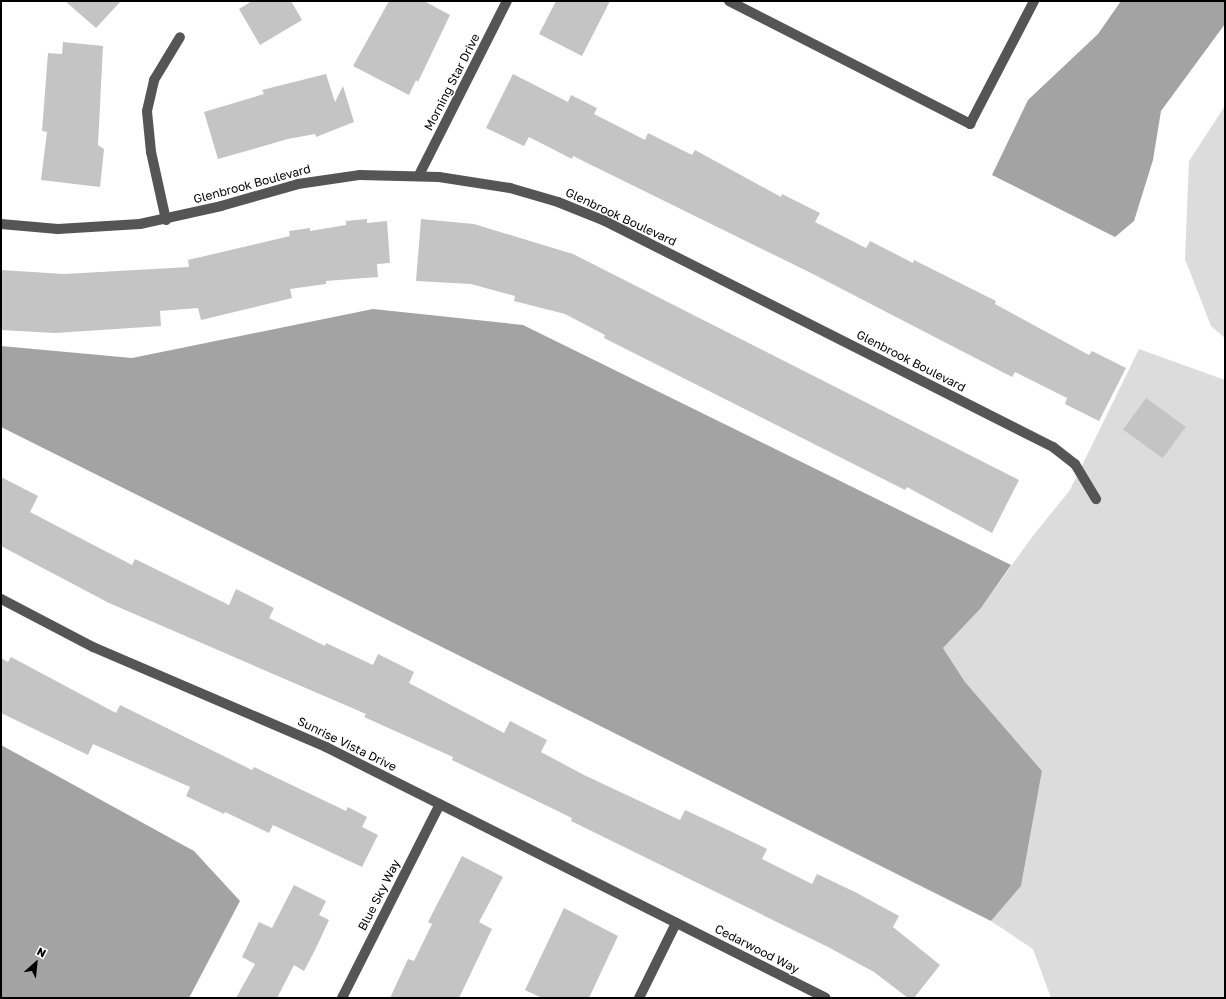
<!DOCTYPE html>
<style>
body{margin:0}
#map{position:relative;width:1226px;height:999px;overflow:hidden;background:#fff;font-family:"Golos Text",sans-serif}
div>[style]{position:absolute}
.green>*{inset:0;background:#dcdcdc}
.water>*{inset:0;background:#a3a3a3}
.building>*{inset:0;background:#c4c4c4;transform-origin:0 0}
.minor>*{height:10px;margin:-5px;padding:0 5px;transform-origin:5px;border-radius:5px;background:#555}
span{translate:-50% -50%;white-space:nowrap;text-align:center;line-height:1.15;-webkit-text-stroke:3px #fff;paint-order:stroke}
.street-label{font-size:12px;color:#000}
.frame{position:absolute;inset:0;border:2px solid #000;pointer-events:none}
.north{position:absolute;left:16px;top:943px;width:40px;height:40px;-webkit-text-stroke:3px #fff;paint-order:stroke;rotate:27deg;font-size:11px;font-weight:700;line-height:16px;text-align:center;color:#000}
.north::after{content:'';display:block;margin:auto;width:14px;height:18px;background:#000;clip-path:polygon(50% 0,100% 100%,50% 72%,0 100%)}
</style>
<div id="map">
<div class="green">
<i style="clip-path:polygon(1225px 106px,1225px 338px,1211px 326px,1185px 259px,1189px 161px)"></i>
<i style="clip-path:polygon(1139px 349px,1225px 380px,1225px 998px,1051px 998px,1033px 949px,991px 921px,1021px 886px,1042px 771px,965px 682px,943px 648px,981px 608px,1032px 537px,1070px 490px)"></i>
</div>
<div class="water">
<i style="clip-path:polygon(1121px 1px,1225px 1px,1225px 24px,1161px 111px,1153px 160px,1134px 221px,1115px 237px,992px 175px,1028px 100px,1098px 34px)"></i>
<i style="clip-path:polygon(373px 309px,523px 325px,1011px 565px,981px 608px,943px 648px,965px 682px,1042px 771px,1021px 886px,991px 921px,1px 427px,1px 346px,132px 358px)"></i>
<i style="clip-path:polygon(1px 745px,194px 851px,240px 901px,189px 998px,1px 998px)"></i>
</div>
<div class="building">
<i style="clip-path:polygon(65px 1px,121px 1px,96px 28px)"></i>
<i style="clip-path:polygon(252px 1px,291px 1px,302px 20px,260px 45px,239px 9px)"></i>
<i style="clip-path:polygon(389px 1px,424px 1px,450px 15px,418px 82px,416px 80px,409px 95px,353px 66px)"></i>
<i style="clip-path:polygon(556px 1px,610px 1px,582px 56px,539px 34px)"></i>
<i style="clip-path:polygon(63px 42px,103px 46px,98px 145px,104px 149px,100px 187px,41px 180px,47px 132px,42px 131px,48px 53px,62px 54px)"></i>
<i style="clip-path:polygon(326px 74px,335px 102px,343px 86px,354px 122px,316px 137px,315px 134px,288px 139px,218px 159px,204px 112px,264px 94px,262px 90px)"></i>
<i style="clip-path:polygon(513px 74px,568px 102px,571px 95px,597px 108px,594px 114px,645px 140px,648px 133px,692px 155px,695px 150px,781px 197px,782px 194px,820px 213px,815px 222px,866px 248px,870px 241px,913px 263px,914px 260px,996px 301px,995px 304px,1089px 355px,1092px 351px,1126px 368px,1099px 421px,1065px 404px,1067px 398px,1015px 372px,1012px 377px,809px 272px,573px 156px,572px 159px,529px 137px,524px 146px,486px 128px)"></i>
<i style="clip-path:polygon(367px 219px,367px 223px,387px 221px,390px 263px,377px 264px,378px 277px,326px 281px,326px 284px,290px 289px,292px 298px,201px 320px,198px 308px,160px 311px,161px 326px,55px 333px,1px 330px,1px 270px,64px 274px,189px 267px,188px 260px,290px 236px,289px 231px,310px 228px,310px 231px,346px 225px,346px 221px)"></i>
<i style="clip-path:polygon(421px 219px,474px 224px,573px 254px,1019px 480px,992px 533px,907px 487px,905px 490px,604px 338px,605px 335px,565px 314px,514px 301px,515px 296px,471px 284px,416px 281px)"></i>
<i style="left:1146px;top:398px;width:49px;height:39px;rotate:36deg"></i>
<i style="clip-path:polygon(1px 477px,38px 496px,30px 512px,132px 565px,135px 559px,229px 605px,236px 589px,274px 608px,269px 618px,325px 646px,326px 643px,373px 665px,378px 654px,414px 672px,409px 683px,504px 733px,510px 721px,547px 740px,541px 752px,584px 775px,680px 820px,685px 810px,730px 831px,767px 849px,762px 859px,812px 884px,817px 874px,855px 892px,899px 916px,893px 927px,940px 965px,914px 998px,908px 998px,874px 972px,828px 947px,571px 821px,572px 818px,452px 760px,453px 757px,364px 717px,366px 714px,109px 603px,1px 546px)"></i>
<i style="clip-path:polygon(11px 657px,116px 713px,120px 705px,252px 770px,254px 767px,346px 811px,348px 807px,367px 817px,362px 827px,378px 835px,362px 867px,273px 825px,269px 833px,225px 812px,224px 814px,186px 796px,190px 787px,93px 744px,88px 755px,1px 713px,1px 658px,8px 662px)"></i>
<i style="clip-path:polygon(462px 856px,503px 877px,479px 922px,492px 929px,459px 998px,390px 998px,408px 959px,414px 961px,432px 924px,428px 922px)"></i>
<i style="clip-path:polygon(294px 885px,326px 901px,319px 915px,329px 920px,315px 950px,304px 971px,294px 965px,277px 998px,236px 998px,255px 964px,242px 957px,259px 922px,272px 928px)"></i>
<i style="clip-path:polygon(564px 908px,618px 936px,589px 998px,542px 998px,525px 990px)"></i>
</div>
<div class="minor">
<i style="left:729px;top:1px;width:271px;rotate:27deg"></i>
<i style="left:970px;top:124px;width:139px;rotate:-62.5deg"></i>
<i style="left:419px;top:175px;width:195px;rotate:-63.2deg"></i>
<i style="left:166px;top:220px;width:70px;rotate:-102.4deg"></i>
<i style="left:151px;top:152px;width:41px;rotate:-95.6deg"></i>
<i style="left:147px;top:111px;width:32px;rotate:-77deg"></i>
<i style="left:154px;top:80px;width:50px;rotate:-58.8deg"></i>
<i style="left:1px;top:224px;width:57px;rotate:5deg"></i>
<i style="left:58px;top:229px;width:82px;rotate:-3.5deg"></i>
<i style="left:140px;top:224px;width:83px;rotate:-12.5deg"></i>
<i style="left:221px;top:206px;width:80px;rotate:-15.9deg"></i>
<i style="left:298px;top:184px;width:63px;rotate:-8.3deg"></i>
<i style="left:360px;top:175px;width:79px;rotate:1.5deg"></i>
<i style="left:439px;top:177px;width:72px;rotate:8.8deg"></i>
<i style="left:510px;top:188px;width:50px;rotate:16.3deg"></i>
<i style="left:558px;top:202px;width:51px;rotate:22deg"></i>
<i style="left:605px;top:221px;width:502px;rotate:26.77deg"></i>
<i style="left:1053px;top:447px;width:28px;rotate:38deg"></i>
<i style="left:1075px;top:464px;width:41px;rotate:59deg"></i>
<i style="left:1px;top:599px;width:104px;rotate:27.6deg"></i>
<i style="left:93px;top:647px;width:254px;rotate:23.2deg"></i>
<i style="left:326px;top:747px;width:559px;rotate:26.66deg"></i>
<i style="left:342px;top:998px;width:217px;rotate:-63.2deg"></i>
<i style="left:639px;top:998px;width:84px;rotate:-63.7deg"></i>
</div>
<div class="street-label">
<span style="left:452px;top:82px;rotate:-63deg">Morning Star Drive</span>
<span style="left:252px;top:184px;rotate:-15deg">Glenbrook Boulevard</span>
<span style="left:621px;top:217px;rotate:25deg">Glenbrook Boulevard</span>
<span style="left:911px;top:361px;rotate:27deg">Glenbrook Boulevard</span>
<span style="left:347px;top:744px;rotate:26deg">Sunrise Vista Drive</span>
<span style="left:379px;top:895px;rotate:-63deg">Blue Sky Way</span>
<span style="left:757px;top:949px;rotate:27deg">Cedarwood Way</span>
</div>
<div class="frame"></div>
<div class="north">N</div>
</div>
